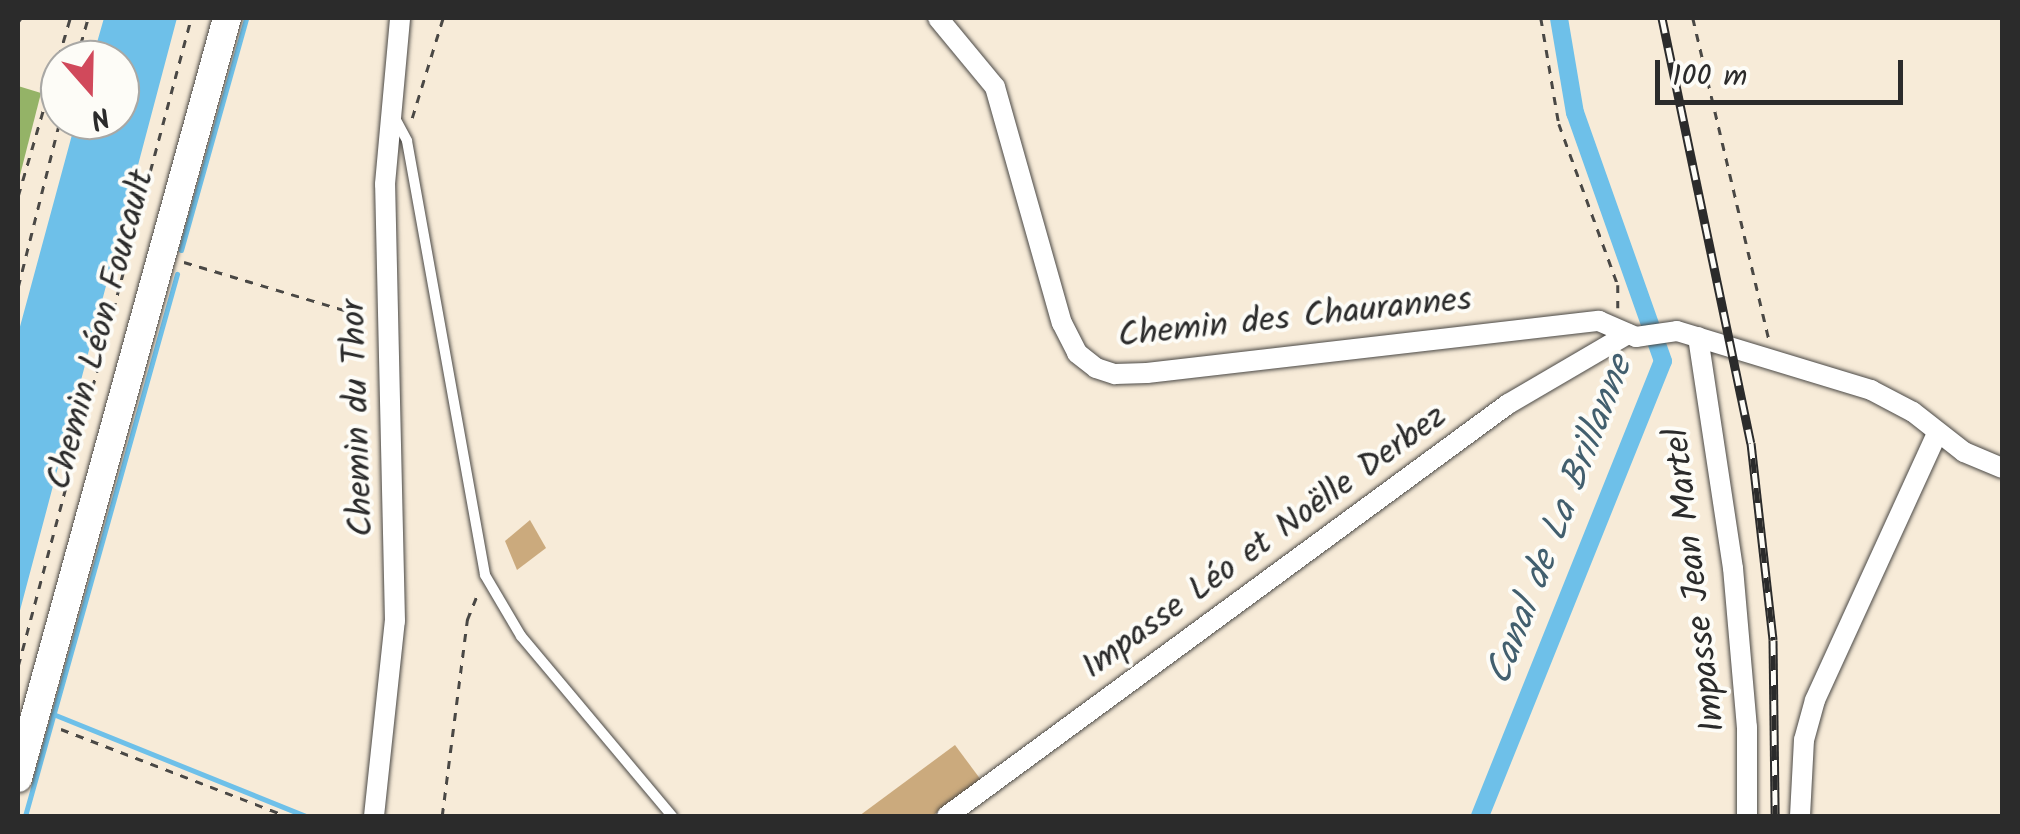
<!DOCTYPE html>
<meta charset="utf-8">
<style>
body{margin:0}
#map{position:relative;width:2020px;height:834px;overflow:hidden;background:#f7ebd8;font-family:Kalam,sans-serif}
div>[style]{position:absolute}
.forest>*{inset:0;background:#94b367}
.water>*{inset:0;background:#6ec0e9}
.stream>*{height:5px;margin:-2.5px;padding:0 2.5px;transform-origin:2.5px;border-radius:2.5px;background:#6ec0e9}
.canal>*{height:18px;margin:-9px;padding:0 9px;transform-origin:9px;border-radius:9px;background:#6ec0e9}
.building>*{inset:0;background:#cbaa7d}
.path>*{height:2.5px;margin-top:-1.25px;transform-origin:0;background:repeating-linear-gradient(90deg,#4a4845 0 8px,transparent 0 16px)}
.roads{filter:drop-shadow(0 0 2px #4a4845) drop-shadow(0 0 2px #4a4845)}
.lane>*{height:10px;margin:-5px;padding:0 5px;transform-origin:5px;border-radius:5px;background:#fff}
.street>*{height:20px;margin:-10px;padding:0 10px;transform-origin:10px;border-radius:10px;background:#fff}
.secondary>*{height:28px;margin:-14px;padding:0 14px;transform-origin:14px;border-radius:14px;background:#fff}
.rail>*{height:9px;margin-top:-4.5px;transform-origin:0;background:repeating-linear-gradient(90deg,#fdfcf7 0 15px,#2b2b2b 0 30px);box-sizing:border-box;border-block:2px solid #2b2b2b}
span{translate:-50% -50%;white-space:nowrap;text-align:center;line-height:1.15;-webkit-text-stroke:8px #fdfcf7;paint-order:stroke}
.street-label{font-size:35px;color:#2b2b2b}
.water-label{font-size:38px;color:#425f6e;font-style:italic}
.frame{position:absolute;inset:0;border:20px solid #2b2b2b;pointer-events:none}
.north{position:absolute;left:40px;top:40px;width:100px;height:100px;box-sizing:border-box;background:#fdfcf7;border:2px solid #a9a8a5;border-radius:50%;rotate:160deg;font-size:28px;font-weight:700;line-height:40px;text-align:center;color:#2b2b2b}
.north::after{content:'';display:block;margin:auto;width:35px;height:45px;background:#d1495b;clip-path:polygon(50% 0,100% 100%,50% 72%,0 100%)}
.scale{position:absolute;left:1655px;top:60px;width:248px;height:45px;box-sizing:border-box;border:5px solid #2b2b2b;border-top:0;padding-left:12px;font-size:30px;line-height:35px;white-space:nowrap;color:#2b2b2b;-webkit-text-stroke:8px #fdfcf7;paint-order:stroke}
</style>
<div id="map">
<div class="forest">
<i style="clip-path:polygon(18px 86px,41px 93px,18px 183px)"></i>
</div>
<div class="water">
<i style="clip-path:polygon(104px 18px,177px 18px,18px 618px,18px 334px,76px 120px,120px 120px,120px 60px,92px 60px)"></i>
</div>
<div class="stream">
<i style="left:181px;top:250px;width:241px;rotate:-74.3deg"></i>
<i style="left:53px;top:714px;width:272px;rotate:22deg"></i>
<i style="left:25px;top:816px;width:563px;rotate:-74.33deg"></i>
</div>
<div class="canal">
<i style="left:1480px;top:816px;width:490px;rotate:-68.1deg"></i>
<i style="left:1663px;top:361px;width:263px;rotate:-109.5deg"></i>
<i style="left:1575px;top:113px;width:96px;rotate:-99.6deg"></i>
</div>
<div class="building">
<i style="clip-path:polygon(530px 520px,546px 548px,517px 570px,505px 541px)"></i>
<i style="clip-path:polygon(955px 745px,981px 780px,932px 816px,859px 816px)"></i>
</div>
<div class="path">
<i style="left:1541px;top:18px;width:108px;rotate:80.4deg"></i>
<i style="left:1559px;top:124px;width:171px;rotate:69.9deg"></i>
<i style="left:1618px;top:285px;width:23px;rotate:90deg"></i>
<i style="left:1693px;top:18px;width:331px;rotate:76.7deg"></i>
<i style="left:18px;top:22px;width:5px;rotate:-53deg"></i>
<i style="left:76px;top:60px;width:44px;rotate:-74.1deg"></i>
<i style="left:412px;top:118px;width:105px;rotate:-72.8deg"></i>
<i style="left:18px;top:196px;width:185px;rotate:-73.7deg"></i>
<i style="left:184px;top:262px;width:191px;rotate:16.7deg"></i>
<i style="left:18px;top:287px;width:172px;rotate:-75.9deg"></i>
<i style="left:18px;top:666px;width:671px;rotate:-75.05deg"></i>
<i style="left:61px;top:729px;width:241px;rotate:21.1deg"></i>
<i style="left:442px;top:816px;width:198px;rotate:-82.7deg"></i>
<i style="left:467px;top:620px;width:31px;rotate:-68deg"></i>
</div>
<div class="roads">
<div class="lane">
<i style="left:395px;top:118px;width:26px;rotate:62deg"></i>
<i style="left:407px;top:141px;width:441px;rotate:79.8deg"></i>
<i style="left:485px;top:575px;width:71px;rotate:59.5deg"></i>
<i style="left:521px;top:636px;width:235px;rotate:50deg"></i>
</div>
<div class="street">
<i style="left:938px;top:18px;width:89px;rotate:50.4deg"></i>
<i style="left:995px;top:87px;width:245px;rotate:74.2deg"></i>
<i style="left:1062px;top:323px;width:34px;rotate:63deg"></i>
<i style="left:1077px;top:353px;width:24px;rotate:38deg"></i>
<i style="left:1096px;top:368px;width:20px;rotate:18deg"></i>
<i style="left:1115px;top:374px;width:32px;rotate:-2deg"></i>
<i style="left:1147px;top:373px;width:455px;rotate:-6.6deg"></i>
<i style="left:1599px;top:321px;width:40px;rotate:23.4deg"></i>
<i style="left:1636px;top:337px;width:41px;rotate:-8.3deg"></i>
<i style="left:1677px;top:331px;width:203px;rotate:16.9deg"></i>
<i style="left:1871px;top:390px;width:47px;rotate:27.6deg"></i>
<i style="left:1913px;top:412px;width:65px;rotate:38.1deg"></i>
<i style="left:1964px;top:452px;width:41px;rotate:22.8deg"></i>
<i style="left:1698px;top:337px;width:234px;rotate:81.4deg"></i>
<i style="left:1733px;top:568px;width:160px;rotate:85deg"></i>
<i style="left:1747px;top:727px;width:89px;rotate:90deg"></i>
<i style="left:374px;top:816px;width:196px;rotate:-83.9deg"></i>
<i style="left:395px;top:621px;width:437px;rotate:-91.3deg"></i>
<i style="left:385px;top:184px;width:167px;rotate:-84.8deg"></i>
<i style="left:947px;top:816px;width:696px;rotate:-36.29deg"></i>
<i style="left:1508px;top:404px;width:139px;rotate:-30.3deg"></i>
<i style="left:1800px;top:816px;width:76px;rotate:-87deg"></i>
<i style="left:1804px;top:740px;width:41px;rotate:-74.6deg"></i>
<i style="left:1815px;top:700px;width:293px;rotate:-65.4deg"></i>
</div>
<div class="secondary">
<i style="left:18px;top:778px;width:788px;rotate:-74.62deg"></i>
</div>
</div>
<div class="rail">
<i style="left:1662px;top:18px;width:434px;rotate:78.2deg"></i>
<i style="left:1751px;top:443px;width:198px;rotate:83.6deg"></i>
<i style="left:1773px;top:640px;width:176px;rotate:89.3deg"></i>
</div>
<div class="street-label">
<span style="left:1295px;top:319px;rotate:-6deg">Chemin des Chaurannes</span>
<span style="left:102px;top:330px;rotate:-75deg">Chemin Léon Foucault</span>
<span style="left:359px;top:418px;rotate:-92deg">Chemin du Thor</span>
<span style="left:1265px;top:543px;rotate:-36deg">Impasse Léo et Noëlle Derbez</span>
<span style="left:1696px;top:580px;rotate:-97deg">Impasse Jean Martel</span>
</div>
<div class="water-label">
<span style="left:1561px;top:521px;rotate:-69deg">Canal de La Brillanne</span>
</div>
<div class="frame"></div>
<div class="north">N</div>
<div class="scale">100 m</div>
</div>
